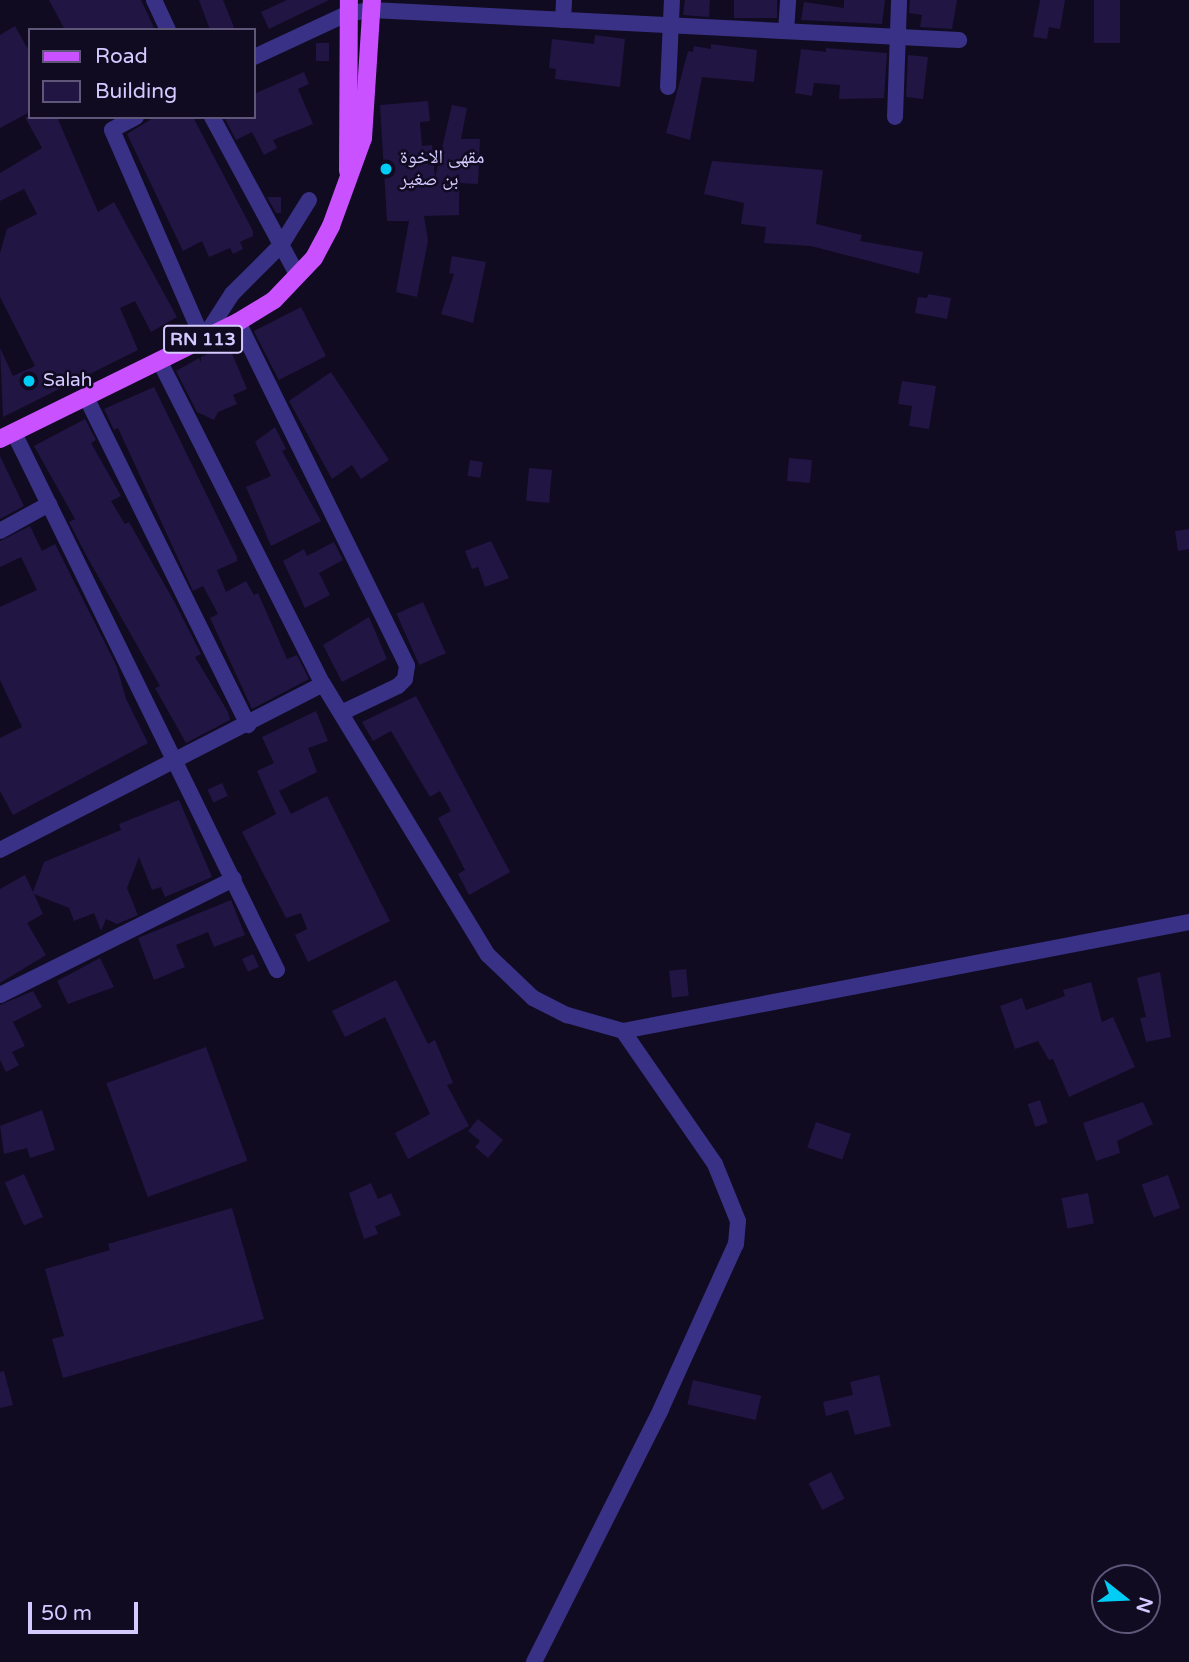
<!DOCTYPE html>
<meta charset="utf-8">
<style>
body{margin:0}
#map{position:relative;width:1189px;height:1662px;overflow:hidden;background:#100b21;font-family:"Varela Round","Noto Naskh Arabic",sans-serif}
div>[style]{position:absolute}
.building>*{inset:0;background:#211544;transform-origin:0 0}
.minor>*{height:16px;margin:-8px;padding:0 8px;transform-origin:8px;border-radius:8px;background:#393185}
.major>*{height:18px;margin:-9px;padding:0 9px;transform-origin:9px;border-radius:9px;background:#c951ff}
.dots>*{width:19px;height:19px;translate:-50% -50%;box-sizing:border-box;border:4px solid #100b21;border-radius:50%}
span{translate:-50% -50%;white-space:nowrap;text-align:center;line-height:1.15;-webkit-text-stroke:5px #100b21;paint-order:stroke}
.shield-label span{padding:2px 5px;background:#100b21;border:2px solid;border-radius:5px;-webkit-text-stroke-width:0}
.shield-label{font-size:18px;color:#d4caff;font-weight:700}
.poi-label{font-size:19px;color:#d4caff}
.left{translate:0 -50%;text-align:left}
.legend{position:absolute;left:28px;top:28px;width:228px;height:91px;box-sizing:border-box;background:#100b21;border:2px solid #5e577a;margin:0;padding:9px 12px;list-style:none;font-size:21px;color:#d4caff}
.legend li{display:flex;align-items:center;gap:14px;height:35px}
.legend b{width:35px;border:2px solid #5e577a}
.north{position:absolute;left:1091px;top:1564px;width:70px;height:70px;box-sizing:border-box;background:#100b21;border:2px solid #5e577a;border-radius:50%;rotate:108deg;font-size:19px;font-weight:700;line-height:28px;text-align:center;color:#d4caff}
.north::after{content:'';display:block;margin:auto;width:24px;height:32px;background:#00cdf5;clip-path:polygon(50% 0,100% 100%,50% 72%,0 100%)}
.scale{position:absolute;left:28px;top:1602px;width:110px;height:32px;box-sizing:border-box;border:4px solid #d4caff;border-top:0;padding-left:9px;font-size:21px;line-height:24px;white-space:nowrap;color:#d4caff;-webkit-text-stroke:5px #100b21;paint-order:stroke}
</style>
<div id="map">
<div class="building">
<i style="clip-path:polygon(49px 0,141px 0,155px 30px,65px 30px)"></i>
<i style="clip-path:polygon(199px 0,223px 0,235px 30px,210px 30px)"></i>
<i style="clip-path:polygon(287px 0,329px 0,269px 29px,261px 12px)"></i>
<i style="clip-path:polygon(685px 0,710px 0,709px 17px,683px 15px)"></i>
<i style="left:734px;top:0;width:43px;height:18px"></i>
<i style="clip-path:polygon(844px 0,885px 0,882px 24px,801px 20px,804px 2px,844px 8px)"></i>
<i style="clip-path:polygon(910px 0,957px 0,952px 29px,920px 27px,922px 15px,909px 13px)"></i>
<i style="clip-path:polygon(1040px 0,1065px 0,1060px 29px,1049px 27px,1047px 39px,1033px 37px)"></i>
<i style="left:1094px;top:0;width:26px;height:43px"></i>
<i style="clip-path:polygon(15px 26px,30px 53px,30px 112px,0 128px,0 35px)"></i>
<i style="clip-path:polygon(595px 35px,625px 39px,620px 87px,555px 79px,556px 69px,549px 68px,552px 39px,594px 44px)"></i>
<i style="left:316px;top:43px;width:13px;height:18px"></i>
<i style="clip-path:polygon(711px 44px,757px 50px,754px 82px,702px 77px,690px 140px,666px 133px,688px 51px,693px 52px,694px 46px,711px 49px)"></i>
<i style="clip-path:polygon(826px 48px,887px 53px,884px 98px,839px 99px,840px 85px,814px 83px,812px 96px,795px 93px,801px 49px,826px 52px)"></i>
<i style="clip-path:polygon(908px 55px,928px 57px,923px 99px,906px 97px)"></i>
<i style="clip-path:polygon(304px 72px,309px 84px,298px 89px,313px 124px,273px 140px,277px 148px,264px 155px,252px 132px,236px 140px,224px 117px,254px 117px,254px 94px)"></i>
<i style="clip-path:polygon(428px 101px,430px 121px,420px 122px,422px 146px,432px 145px,435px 178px,452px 105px,467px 108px,461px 139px,480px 139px,478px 184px,459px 183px,459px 215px,424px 216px,428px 241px,417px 297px,396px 292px,409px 221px,387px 221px,380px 105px)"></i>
<i style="clip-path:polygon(25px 117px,57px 117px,98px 212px,114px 202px,177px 317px,151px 332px,135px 301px,120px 308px,138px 350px,3px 417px,0 348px,13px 376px,35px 366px,0 297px,0 253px,7px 229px,37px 214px,24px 189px,0 201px,0 173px,42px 148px)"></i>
<i style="clip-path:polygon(155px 117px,193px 117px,253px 231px,253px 236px,240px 242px,243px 249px,233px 254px,230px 248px,209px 257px,202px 241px,183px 251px,127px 134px)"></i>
<i style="clip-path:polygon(712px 161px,823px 170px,816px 224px,862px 235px,860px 241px,923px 252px,919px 274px,811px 246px,764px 243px,766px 227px,741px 224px,744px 203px,704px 194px)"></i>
<i style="clip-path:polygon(267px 197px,281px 197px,281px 213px,276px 213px)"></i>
<i style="clip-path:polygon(452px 256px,486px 262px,473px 323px,441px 314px,454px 274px,449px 273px)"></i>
<i style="clip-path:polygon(928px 294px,951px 298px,947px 319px,915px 313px,918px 297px,927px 298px)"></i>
<i style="left:301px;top:307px;width:55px;height:53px;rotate:63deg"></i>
<i style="clip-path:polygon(228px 344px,247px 389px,233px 395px,237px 404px,218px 412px,214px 420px,197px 412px,176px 371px,199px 358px,201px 362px,201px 357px)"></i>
<i style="clip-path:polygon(331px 372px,389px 460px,361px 479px,352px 465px,332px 479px,289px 401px)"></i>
<i style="clip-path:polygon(902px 381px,936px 386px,929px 429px,909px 426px,912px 406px,898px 404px)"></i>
<i style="clip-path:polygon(154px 387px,237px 557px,237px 561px,217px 570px,226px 592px,246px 581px,254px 595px,258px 593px,287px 659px,297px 655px,309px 679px,252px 709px,210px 618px,218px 614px,203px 586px,193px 591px,118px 428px,114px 430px,104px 409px)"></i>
<i style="clip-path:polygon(85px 419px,96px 440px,91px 443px,121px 496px,111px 501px,125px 524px,129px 522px,175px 603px,201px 654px,195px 657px,228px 712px,230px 720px,186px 743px,155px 688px,160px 686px,86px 555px,69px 522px,75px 519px,34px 446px)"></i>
<i style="clip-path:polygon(275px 427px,286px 449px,282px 451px,321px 521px,271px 546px,246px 487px,271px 476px,255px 442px)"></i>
<i style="clip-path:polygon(0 456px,24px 506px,0 519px)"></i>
<i style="left:789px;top:458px;width:23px;height:23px;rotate:5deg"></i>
<i style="left:470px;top:460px;width:13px;height:16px;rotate:9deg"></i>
<i style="left:529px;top:468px;width:23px;height:33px;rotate:5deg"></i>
<i style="clip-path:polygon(30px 526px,42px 551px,55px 544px,117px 667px,126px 699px,148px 743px,13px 815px,0 791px,0 738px,22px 727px,0 680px,0 607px,37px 590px,21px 557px,0 567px,0 541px)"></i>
<i style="clip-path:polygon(1189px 529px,1189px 549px,1178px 551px,1175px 531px)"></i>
<i style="clip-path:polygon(491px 541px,509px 578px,485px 587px,478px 567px,472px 569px,465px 551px)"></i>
<i style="clip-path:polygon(334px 542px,343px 560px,319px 573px,330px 595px,305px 608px,283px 561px,304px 549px,307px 556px)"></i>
<i style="left:423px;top:602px;width:56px;height:29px;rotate:66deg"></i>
<i style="clip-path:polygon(369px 617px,387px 659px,342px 682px,323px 645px)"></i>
<i style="clip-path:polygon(416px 696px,510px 872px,469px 895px,458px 874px,465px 870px,438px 818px,451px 811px,440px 791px,430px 797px,391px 731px,373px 741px,362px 722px)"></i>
<i style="clip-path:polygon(316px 711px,328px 741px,308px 748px,317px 772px,279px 791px,291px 814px,327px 796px,390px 921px,308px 962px,295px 935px,307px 929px,301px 913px,286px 918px,242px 832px,276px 814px,257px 771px,274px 763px,262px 737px)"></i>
<i style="left:222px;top:783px;width:14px;height:16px;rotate:65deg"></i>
<i style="clip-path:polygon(179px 800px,212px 877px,165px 897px,161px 887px,152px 890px,139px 857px,127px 888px,138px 915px,117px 924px,106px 919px,101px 931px,94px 913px,74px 921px,69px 908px,34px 894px,43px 914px,27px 923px,46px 955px,0 983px,0 889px,25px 875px,33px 892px,44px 862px,121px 830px,119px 824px)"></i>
<i style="clip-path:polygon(231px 900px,245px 935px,214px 947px,208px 932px,176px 945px,185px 967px,154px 980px,138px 938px)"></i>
<i style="left:253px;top:954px;width:14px;height:12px;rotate:65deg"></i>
<i style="clip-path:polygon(100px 958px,114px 987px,68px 1004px,57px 981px)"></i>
<i style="left:686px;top:969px;width:27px;height:17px;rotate:84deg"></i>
<i style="clip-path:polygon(1160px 972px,1171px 1037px,1146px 1042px,1140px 1018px,1146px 1017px,1137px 978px)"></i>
<i style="clip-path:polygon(396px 980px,428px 1044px,435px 1040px,453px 1083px,447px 1085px,469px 1126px,408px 1159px,395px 1133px,430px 1114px,385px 1017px,345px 1037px,332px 1011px)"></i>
<i style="clip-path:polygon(1091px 982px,1102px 1022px,1113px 1017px,1135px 1067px,1069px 1097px,1053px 1059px,1049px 1060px,1038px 1041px,1015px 1049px,1000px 1006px,1022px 998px,1026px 1010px,1065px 996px,1063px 990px)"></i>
<i style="clip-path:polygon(33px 991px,42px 1007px,13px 1022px,25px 1046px,12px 1052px,19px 1065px,6px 1072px,0 1060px,0 1005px)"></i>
<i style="left:206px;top:1047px;width:121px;height:106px;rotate:70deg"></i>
<i style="left:1040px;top:1100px;width:24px;height:13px;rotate:71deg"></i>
<i style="clip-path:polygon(1143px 1102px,1153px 1124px,1117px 1141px,1120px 1153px,1096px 1161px,1083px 1123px)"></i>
<i style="clip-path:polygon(42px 1110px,55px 1150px,30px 1158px,27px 1148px,4px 1154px,0 1126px)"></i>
<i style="clip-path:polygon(478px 1119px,503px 1140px,488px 1158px,475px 1147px,480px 1141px,468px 1131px)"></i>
<i style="left:816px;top:1122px;width:37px;height:27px;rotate:19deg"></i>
<i style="left:24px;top:1174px;width:47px;height:21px;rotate:66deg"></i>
<i style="left:1168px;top:1175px;width:35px;height:28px;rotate:70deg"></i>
<i style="clip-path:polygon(371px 1183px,378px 1199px,391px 1193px,401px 1215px,375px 1226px,378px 1234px,364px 1239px,349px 1193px)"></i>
<i style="left:1088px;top:1193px;width:31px;height:27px;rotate:79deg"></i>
<i style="clip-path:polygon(232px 1208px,264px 1319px,63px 1378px,52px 1339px,64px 1336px,45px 1269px,110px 1250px,108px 1244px)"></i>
<i style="clip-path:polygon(4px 1371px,13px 1405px,0 1408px,0 1372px)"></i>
<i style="clip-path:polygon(879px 1375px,891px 1426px,855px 1435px,848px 1410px,826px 1416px,823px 1402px,853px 1395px,850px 1382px)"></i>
<i style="left:693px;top:1380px;width:70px;height:25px;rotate:13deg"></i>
<i style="left:831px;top:1472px;width:30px;height:25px;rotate:63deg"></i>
</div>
<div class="minor">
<i style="left:154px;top:0;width:33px;rotate:65deg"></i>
<i style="left:563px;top:20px;width:20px;rotate:-87deg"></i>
<i style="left:786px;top:31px;width:31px;rotate:-86deg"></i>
<i style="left:254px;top:57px;width:105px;rotate:-24.9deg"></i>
<i style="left:349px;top:13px;width:23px;rotate:-7deg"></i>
<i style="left:372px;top:10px;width:588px;rotate:2.93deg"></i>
<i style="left:668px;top:87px;width:87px;rotate:-87.4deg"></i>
<i style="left:136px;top:117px;width:27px;rotate:152deg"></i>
<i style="left:112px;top:130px;width:228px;rotate:66.5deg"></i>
<i style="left:212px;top:117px;width:181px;rotate:61.6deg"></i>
<i style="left:895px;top:117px;width:117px;rotate:-88deg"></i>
<i style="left:238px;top:322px;width:383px;rotate:63.8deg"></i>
<i style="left:407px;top:666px;width:13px;rotate:99deg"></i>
<i style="left:405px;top:679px;width:10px;rotate:135deg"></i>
<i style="left:398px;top:686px;width:63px;rotate:154.7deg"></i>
<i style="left:203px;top:339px;width:54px;rotate:-57.2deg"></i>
<i style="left:232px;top:294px;width:69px;rotate:-45deg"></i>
<i style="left:281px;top:245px;width:53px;rotate:-58.1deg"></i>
<i style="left:159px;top:360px;width:363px;rotate:63.2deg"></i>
<i style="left:323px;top:684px;width:317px;rotate:58.7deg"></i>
<i style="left:488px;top:955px;width:62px;rotate:43.7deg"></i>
<i style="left:533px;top:998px;width:38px;rotate:27deg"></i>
<i style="left:567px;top:1015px;width:58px;rotate:15.9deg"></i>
<i style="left:623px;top:1031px;width:576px;rotate:-10.9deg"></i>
<i style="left:86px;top:397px;width:366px;rotate:63.7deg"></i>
<i style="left:14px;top:433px;width:598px;rotate:63.91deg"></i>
<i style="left:0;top:531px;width:56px;rotate:-28.9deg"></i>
<i style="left:0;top:850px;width:363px;rotate:-27.2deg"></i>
<i style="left:0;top:995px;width:261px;rotate:-26.4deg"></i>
<i style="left:534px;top:1662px;width:283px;rotate:-63.3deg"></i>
<i style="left:661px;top:1409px;width:181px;rotate:-65.6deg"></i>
<i style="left:736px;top:1244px;width:23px;rotate:-85deg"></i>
<i style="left:738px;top:1221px;width:61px;rotate:-112deg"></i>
<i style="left:715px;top:1164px;width:162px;rotate:-124.7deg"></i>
</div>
<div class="major">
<i style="left:348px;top:171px;width:171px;rotate:-89.7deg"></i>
<i style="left:0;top:439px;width:265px;rotate:-26.2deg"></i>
<i style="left:238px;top:322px;width:42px;rotate:-31.4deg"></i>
<i style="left:274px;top:300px;width:58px;rotate:-46.4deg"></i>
<i style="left:314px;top:258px;width:36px;rotate:-62deg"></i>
<i style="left:331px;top:226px;width:94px;rotate:-70deg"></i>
<i style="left:363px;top:138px;width:138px;rotate:-86.3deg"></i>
</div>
<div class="dots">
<i style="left:386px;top:169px;background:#00cdf5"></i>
<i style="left:29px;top:381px;background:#00cdf5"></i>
</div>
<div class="shield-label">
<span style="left:203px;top:339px">RN 113</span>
</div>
<div class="poi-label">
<span class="left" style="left:400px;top:169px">مقهی الاخوة<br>بن صغير</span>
<span class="left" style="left:43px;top:381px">Salah</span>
</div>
<ul class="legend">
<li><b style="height:9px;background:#c951ff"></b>Road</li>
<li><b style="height:19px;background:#211544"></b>Building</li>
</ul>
<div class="north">N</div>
<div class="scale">50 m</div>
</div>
